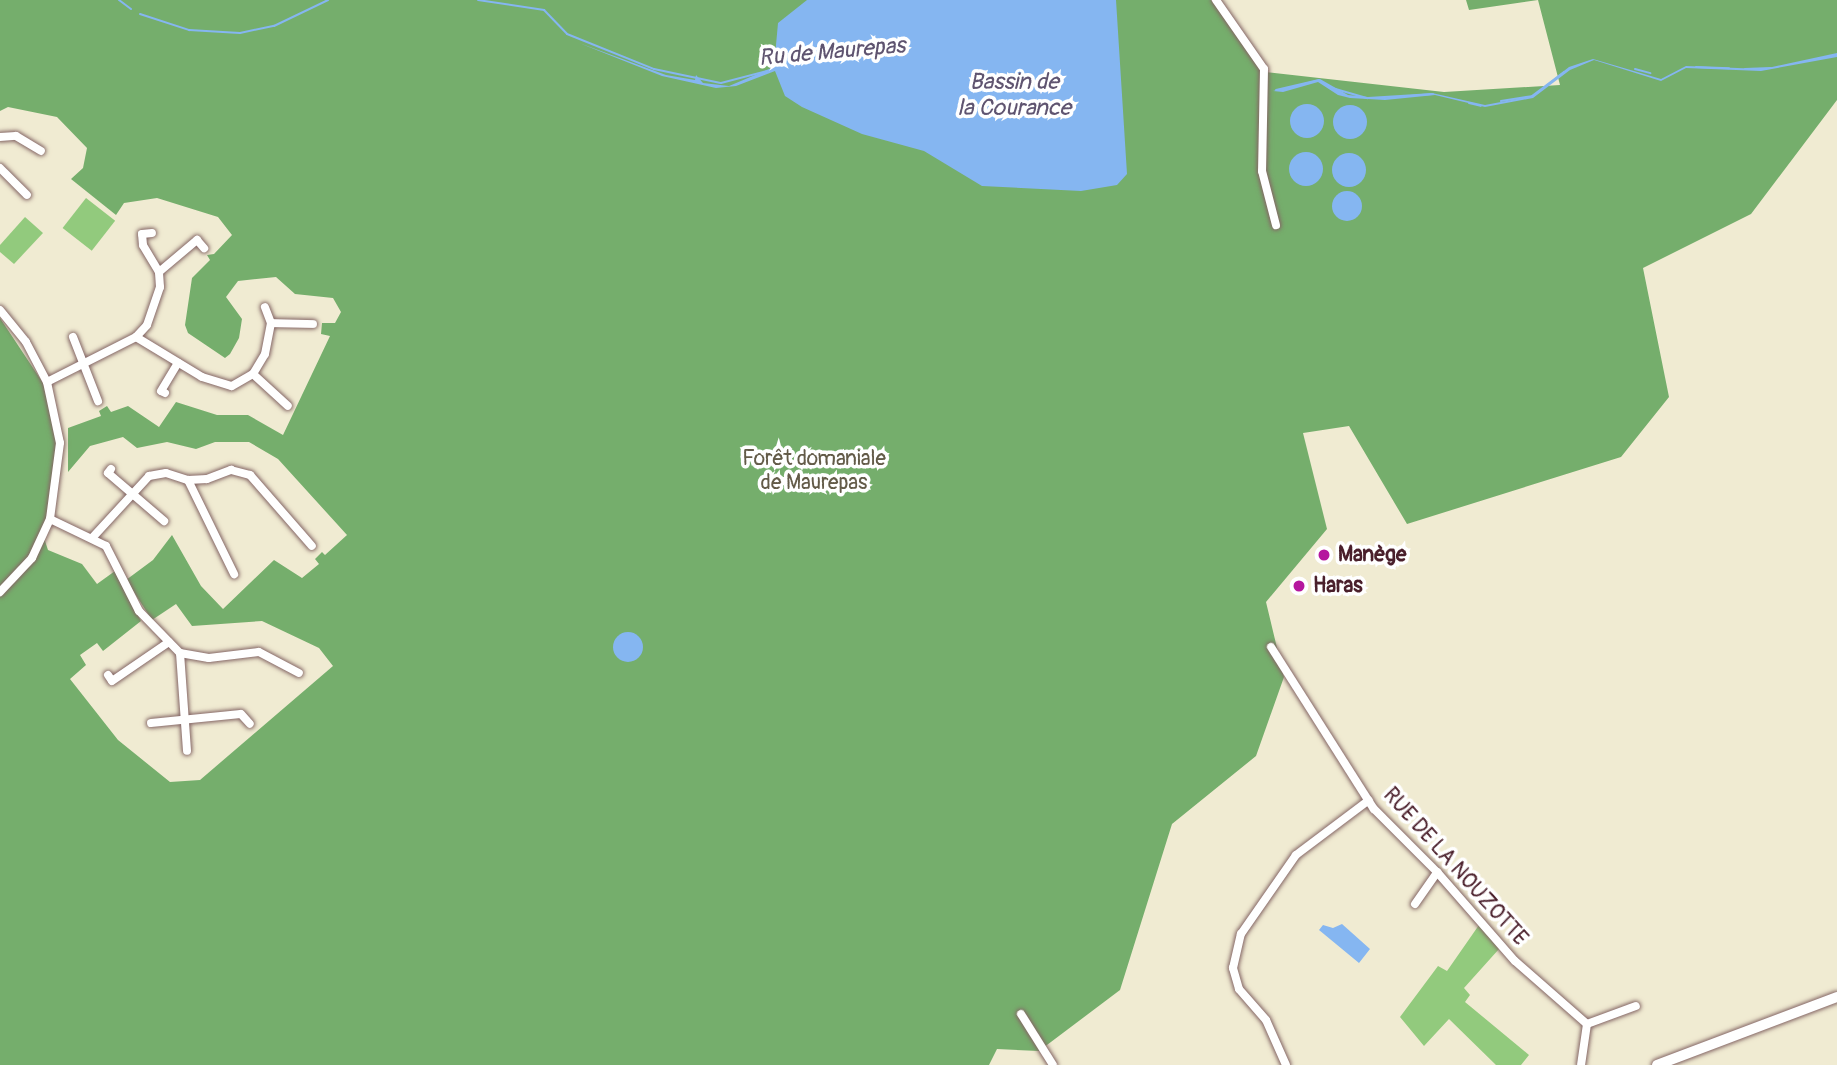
<!DOCTYPE html>
<meta charset="utf-8">
<style>
body{margin:0}
#map{position:relative;width:1837px;height:1065px;overflow:hidden;background:#f0ebd2;font-family:Pangolin,sans-serif}
div>[style]{position:absolute}
.green>*{inset:0;background:#92ca7d;transform-origin:0 0}
.forest>*{inset:0;background:#75ae6c}
.water>*{inset:0;background:#85b6f1}
.round{border-radius:50%}
.stream>*{height:2px;margin:-1px;padding:0 1px;transform-origin:1px;border-radius:1px;background:#85b6f1}
.roads{filter:drop-shadow(0 0 2px #846665) drop-shadow(0 0 2px #846665)}
.minor>*{height:8px;margin:-4px;padding:0 4px;transform-origin:4px;border-radius:4px;background:#fff}
.tertiary>*{height:10px;margin:-5px;padding:0 5px;transform-origin:5px;border-radius:5px;background:#fff}
.dots>*{width:19px;height:19px;translate:-50% -50%;box-sizing:border-box;border:4px solid #fff;border-radius:50%}
span{translate:-50% -50%;white-space:nowrap;text-align:center;line-height:1.15;-webkit-text-stroke:7px #fff;paint-order:stroke}
.park-label{font-size:21px;color:#635b48}
.poi-label{font-size:21px;color:#4a1f2b;font-weight:700}
.left{translate:0 -50%;text-align:left}
.street-label{font-size:21px;color:#4a1f2b}
.water-label{font-size:23px;color:#5f5470;font-style:italic}
</style>
<div id="map">
<div class="green">
<i style="left:86px;top:198px;width:37px;height:38px;rotate:38deg"></i>
<i style="clip-path:polygon(25px 217px,43px 233px,14px 264px,0 252px,0 245px)"></i>
<i style="clip-path:polygon(1479px 925px,1499px 949px,1464px 988px,1470px 995px,1465px 1002px,1529px 1055px,1521px 1065px,1496px 1065px,1449px 1019px,1424px 1046px,1400px 1017px,1438px 966px,1447px 971px)"></i>
</div>
<div class="forest">
<i style="clip-path:polygon(0 0,1211px 0,1265px 72px,1444px 92px,1560px 85px,1538px 0,1469px 10px,1466px 0,1837px 0,1837px 100px,1751px 214px,1643px 268px,1669px 397px,1621px 457px,1407px 524px,1349px 426px,1303px 433px,1327px 529px,1266px 602px,1284px 677px,1256px 756px,1172px 824px,1120px 990px,1039px 1051px,997px 1049px,989px 1065px,0 1065px,0 318px,43px 383px,58px 442px,44px 538px,48px 550px,82px 564px,97px 584px,115px 571px,141px 621px,103px 651px,97px 643px,80px 655px,86px 665px,70px 679px,118px 740px,170px 782px,200px 780px,333px 666px,319px 648px,262px 621px,192px 626px,176px 604px,152px 620px,126px 580px,153px 560px,172px 535px,201px 586px,223px 609px,274px 560px,302px 578px,319px 564px,315px 559px,322px 552px,325px 555px,347px 535px,278px 459px,249px 442px,215px 442px,196px 449px,167px 442px,137px 448px,123px 437px,90px 446px,68px 472px,68px 428px,101px 416px,99px 411px,107px 406px,111px 412px,128px 406px,159px 427px,176px 402px,217px 415px,248px 415px,283px 435px,330px 336px,321px 334px,322px 323px,335px 323px,341px 312px,333px 298px,295px 294px,276px 277px,238px 281px,226px 297px,242px 319px,239px 338px,230px 354px,225px 358px,188px 333px,185px 325px,192px 278px,210px 260px,207px 255px,214px 254px,232px 235px,218px 217px,157px 198px,124px 203px,116px 215px,71px 179px,83px 168px,87px 148px,57px 117px,8px 107px,0 111px)"></i>
</div>
<div class="water">
<i style="clip-path:polygon(807px 0,1116px 0,1127px 174px,1117px 185px,1081px 191px,982px 186px,924px 151px,862px 134px,802px 107px,785px 96px,775px 71px,736px 86px,716px 88px,662px 76px,579px 43px,666px 75px,695px 80px,696px 75px,703px 83px,729px 86px,774px 67px,778px 23px)"></i>
<i style="clip-path:polygon(1837px 53px,1837px 57px,1761px 71px,1686px 68px,1661px 81px,1594px 60px,1570px 70px,1533px 98px,1485px 107px,1435px 95px,1385px 100px,1350px 98px,1338px 95px,1318px 82px,1283px 92px,1273px 91px,1320px 79px,1348px 95px,1378px 98px,1432px 93px,1485px 105px,1532px 96px,1569px 67px,1593px 59px,1661px 79px,1686px 66px,1763px 69px)"></i>
<i class="round" style="left:1290px;top:104px;width:34px;height:34px"></i>
<i class="round" style="left:1333px;top:105px;width:34px;height:34px"></i>
<i class="round" style="left:1289px;top:152px;width:34px;height:34px"></i>
<i class="round" style="left:1332px;top:153px;width:34px;height:34px"></i>
<i class="round" style="left:1332px;top:191px;width:30px;height:30px"></i>
<i class="round" style="left:613px;top:632px;width:30px;height:30px"></i>
<i style="clip-path:polygon(1342px 924px,1370px 949px,1359px 963px,1319px 930px,1323px 925px,1333px 928px)"></i>
</div>
<div class="stream">
<i style="left:119px;top:0;width:15px;rotate:37deg"></i>
<i style="left:478px;top:0;width:67px;rotate:8.6deg"></i>
<i style="left:544px;top:10px;width:33px;rotate:46deg"></i>
<i style="left:567px;top:34px;width:94px;rotate:21.9deg"></i>
<i style="left:654px;top:69px;width:68px;rotate:11.8deg"></i>
<i style="left:721px;top:83px;width:52px;rotate:-14.6deg"></i>
<i style="left:140px;top:14px;width:52px;rotate:18.1deg"></i>
<i style="left:189px;top:30px;width:51px;rotate:3.4deg"></i>
<i style="left:240px;top:33px;width:35px;rotate:-12deg"></i>
<i style="left:274px;top:26px;width:60px;rotate:-25.7deg"></i>
<i style="left:1696px;top:67px;width:33px;rotate:2deg"></i>
<i style="left:1635px;top:69px;width:16px;rotate:15deg"></i>
<i style="left:1745px;top:69px;width:26px;rotate:-2deg"></i>
<i style="left:1332px;top:88px;width:37px;rotate:16deg"></i>
<i style="left:1368px;top:98px;width:65px;rotate:-3.5deg"></i>
<i style="left:1276px;top:90px;width:44px;rotate:-13.1deg"></i>
<i style="left:1501px;top:101px;width:31px;rotate:-9deg"></i>
<i style="left:1532px;top:96px;width:40px;rotate:-37deg"></i>
<i style="left:1469px;top:103px;width:12px;rotate:14deg"></i>
</div>
<div class="roads">
<div class="minor">
<i style="left:1216px;top:0;width:84px;rotate:55.2deg"></i>
<i style="left:1264px;top:69px;width:102px;rotate:91.1deg"></i>
<i style="left:1262px;top:171px;width:56px;rotate:75.5deg"></i>
<i style="left:0;top:137px;width:16px;rotate:-4deg"></i>
<i style="left:16px;top:136px;width:29px;rotate:31deg"></i>
<i style="left:0;top:168px;width:38px;rotate:45deg"></i>
<i style="left:159px;top:272px;width:50px;rotate:-40.1deg"></i>
<i style="left:197px;top:240px;width:11px;rotate:49deg"></i>
<i style="left:0;top:310px;width:41px;rotate:50.9deg"></i>
<i style="left:26px;top:342px;width:45px;rotate:62.3deg"></i>
<i style="left:47px;top:382px;width:62px;rotate:78deg"></i>
<i style="left:60px;top:443px;width:77px;rotate:97.5deg"></i>
<i style="left:50px;top:519px;width:43px;rotate:114.8deg"></i>
<i style="left:32px;top:558px;width:47px;rotate:133.3deg"></i>
<i style="left:271px;top:323px;width:42px;rotate:1.4deg"></i>
<i style="left:73px;top:337px;width:69px;rotate:68.7deg"></i>
<i style="left:136px;top:337px;width:77px;rotate:31.2deg"></i>
<i style="left:202px;top:377px;width:31px;rotate:17deg"></i>
<i style="left:232px;top:386px;width:24px;rotate:-30deg"></i>
<i style="left:253px;top:374px;width:23px;rotate:-59deg"></i>
<i style="left:265px;top:354px;width:32px;rotate:-79deg"></i>
<i style="left:271px;top:323px;width:17px;rotate:-111deg"></i>
<i style="left:253px;top:374px;width:47px;rotate:42.4deg"></i>
<i style="left:47px;top:382px;width:100px;rotate:-26.8deg"></i>
<i style="left:136px;top:337px;width:16px;rotate:-47deg"></i>
<i style="left:147px;top:325px;width:40px;rotate:-71.1deg"></i>
<i style="left:160px;top:287px;width:15px;rotate:-94deg"></i>
<i style="left:159px;top:272px;width:31px;rotate:-121deg"></i>
<i style="left:143px;top:245px;width:11px;rotate:-95deg"></i>
<i style="left:142px;top:234px;width:10px;rotate:-6deg"></i>
<i style="left:165px;top:393px;width:4px;rotate:-153deg"></i>
<i style="left:161px;top:391px;width:33px;rotate:-59deg"></i>
<i style="left:111px;top:469px;width:5px;rotate:127deg"></i>
<i style="left:108px;top:473px;width:74px;rotate:40.6deg"></i>
<i style="left:188px;top:480px;width:105px;rotate:63.9deg"></i>
<i style="left:50px;top:519px;width:62px;rotate:25.7deg"></i>
<i style="left:106px;top:546px;width:73px;rotate:63.1deg"></i>
<i style="left:139px;top:611px;width:59px;rotate:45.7deg"></i>
<i style="left:180px;top:653px;width:29px;rotate:10deg"></i>
<i style="left:209px;top:658px;width:50px;rotate:-6.8deg"></i>
<i style="left:259px;top:652px;width:45px;rotate:27.7deg"></i>
<i style="left:93px;top:537px;width:83px;rotate:-47.4deg"></i>
<i style="left:149px;top:476px;width:17px;rotate:-10deg"></i>
<i style="left:166px;top:473px;width:23px;rotate:18deg"></i>
<i style="left:188px;top:480px;width:19px;rotate:-3deg"></i>
<i style="left:207px;top:479px;width:26px;rotate:-21deg"></i>
<i style="left:231px;top:470px;width:20px;rotate:15deg"></i>
<i style="left:250px;top:475px;width:94px;rotate:48.9deg"></i>
<i style="left:1271px;top:647px;width:192px;rotate:57.6deg"></i>
<i style="left:1374px;top:809px;width:89px;rotate:45deg"></i>
<i style="left:1437px;top:872px;width:118px;rotate:48.8deg"></i>
<i style="left:1515px;top:961px;width:96px;rotate:41.2deg"></i>
<i style="left:1587px;top:1024px;width:41px;rotate:98.3deg"></i>
<i style="left:180px;top:653px;width:98px;rotate:85.9deg"></i>
<i style="left:108px;top:675px;width:7px;rotate:56deg"></i>
<i style="left:112px;top:681px;width:69px;rotate:-34.4deg"></i>
<i style="left:151px;top:723px;width:90px;rotate:-5.7deg"></i>
<i style="left:241px;top:714px;width:13px;rotate:48deg"></i>
<i style="left:1415px;top:904px;width:39px;rotate:-55deg"></i>
<i style="left:1021px;top:1014px;width:60px;rotate:57.9deg"></i>
<i style="left:1587px;top:1024px;width:52px;rotate:-20.2deg"></i>
<i style="left:1286px;top:1065px;width:49px;rotate:-114deg"></i>
<i style="left:1266px;top:1020px;width:41px;rotate:-131.1deg"></i>
<i style="left:1239px;top:989px;width:22px;rotate:-106deg"></i>
<i style="left:1233px;top:968px;width:35px;rotate:-77deg"></i>
<i style="left:1241px;top:934px;width:96px;rotate:-55.2deg"></i>
<i style="left:1296px;top:855px;width:91px;rotate:-37deg"></i>
</div>
<div class="tertiary">
<i style="left:1657px;top:1065px;width:192px;rotate:-20.7deg"></i>
</div>
</div>
<div class="dots">
<i style="left:1324px;top:555px;background:#b5179e"></i>
<i style="left:1299px;top:586px;background:#b5179e"></i>
</div>
<div class="park-label">
<span style="left:814px;top:471px">Forêt domaniale<br>de Maurepas</span>
</div>
<div class="poi-label">
<span class="left" style="left:1338px;top:555px">Manège</span>
<span class="left" style="left:1313px;top:586px">Haras</span>
</div>
<div class="street-label">
<span style="left:1455px;top:867px;rotate:48deg">RUE DE LA NOUZOTTE</span>
</div>
<div class="water-label">
<span style="left:832px;top:52px;rotate:-5deg">Ru de Maurepas</span>
<span style="left:1014px;top:95px">Bassin de<br>la Courance</span>
</div>
</div>
